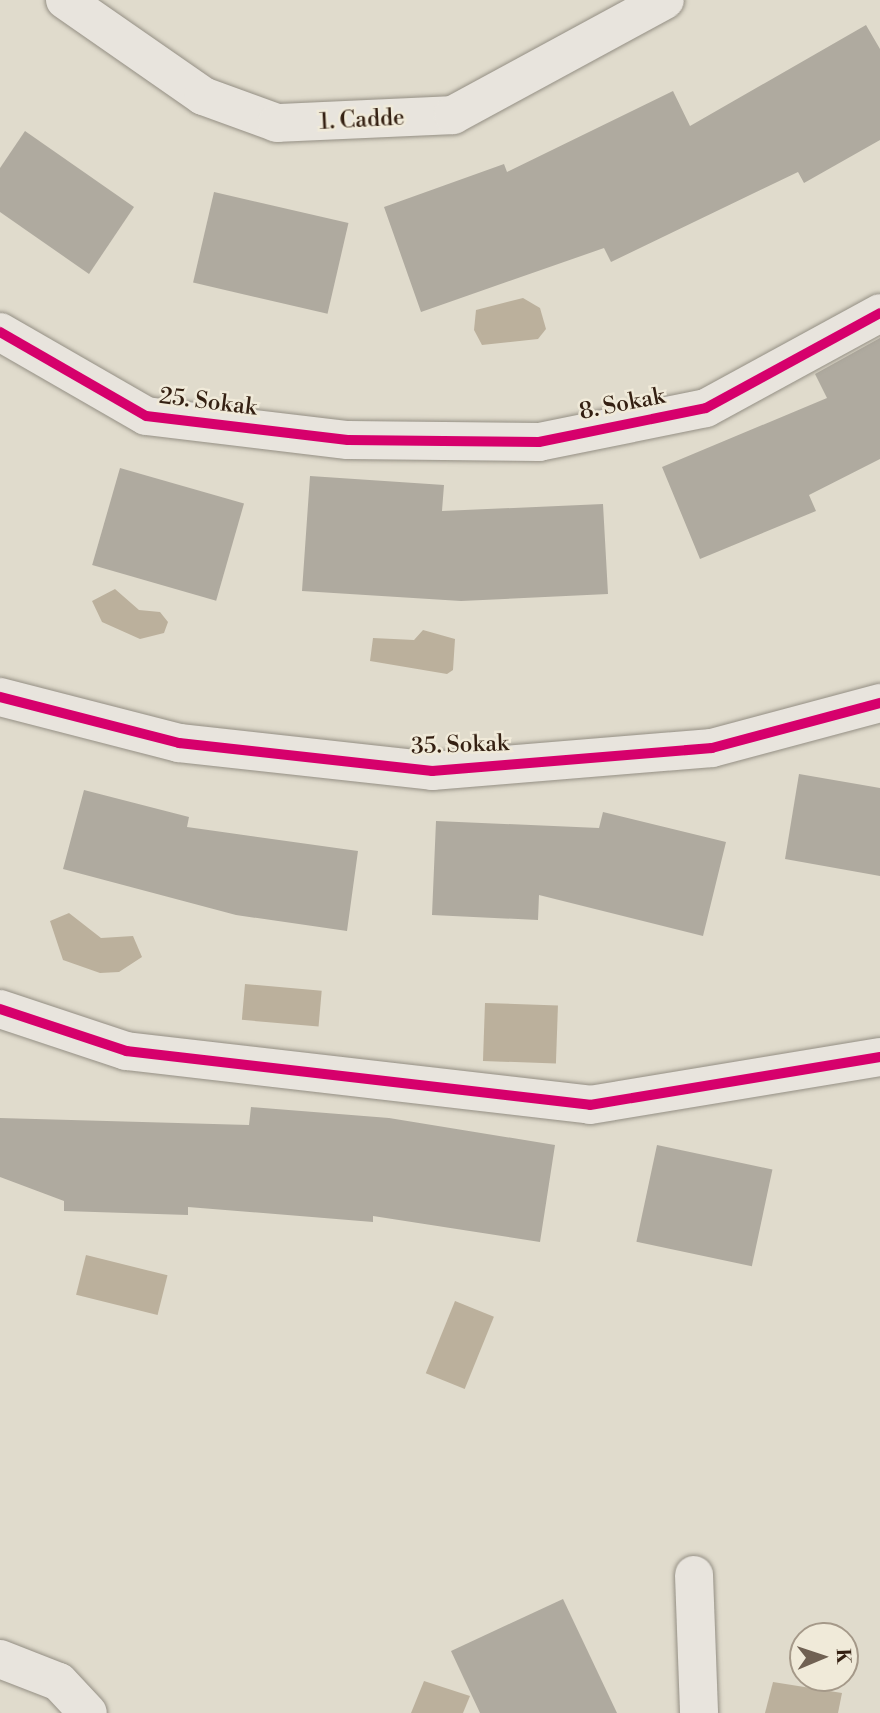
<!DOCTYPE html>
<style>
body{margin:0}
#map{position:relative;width:880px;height:1713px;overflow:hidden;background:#e0dbcc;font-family:"Libre Bodoni",serif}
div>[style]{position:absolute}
.water>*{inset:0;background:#bbb09c;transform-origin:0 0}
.building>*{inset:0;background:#afaa9f;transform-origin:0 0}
.roads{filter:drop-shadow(0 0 2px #948f84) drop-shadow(0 0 2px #948f84)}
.minor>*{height:38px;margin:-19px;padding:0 19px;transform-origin:19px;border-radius:19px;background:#e8e4dd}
.cycleway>*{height:10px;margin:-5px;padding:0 5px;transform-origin:5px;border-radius:5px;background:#d6006c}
span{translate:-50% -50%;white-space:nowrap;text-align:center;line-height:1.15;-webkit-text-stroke:5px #f0ead9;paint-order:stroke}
.street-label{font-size:23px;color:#342012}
.north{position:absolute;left:789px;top:1622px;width:70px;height:70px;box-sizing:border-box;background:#f0ead9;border:2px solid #a59989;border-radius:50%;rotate:88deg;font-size:19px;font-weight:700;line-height:28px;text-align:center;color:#342012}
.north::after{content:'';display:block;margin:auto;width:24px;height:32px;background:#706153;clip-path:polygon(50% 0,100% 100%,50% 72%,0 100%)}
</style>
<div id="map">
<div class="water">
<i style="clip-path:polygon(523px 298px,540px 308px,546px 329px,538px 339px,482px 345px,474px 330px,476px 310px)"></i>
<i style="clip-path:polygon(115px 589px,139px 610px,160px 612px,168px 622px,164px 633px,140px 639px,102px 622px,92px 601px)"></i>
<i style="clip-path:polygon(423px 630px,455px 639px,453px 670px,447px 674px,370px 661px,373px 638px,414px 640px)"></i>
<i style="clip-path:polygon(69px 913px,101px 938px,133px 936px,142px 957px,119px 972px,100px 973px,63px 960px,50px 921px)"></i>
<i style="left:245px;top:984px;width:77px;height:36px;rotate:5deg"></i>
<i style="left:485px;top:1003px;width:73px;height:58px;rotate:2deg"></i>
<i style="left:86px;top:1255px;width:84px;height:41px;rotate:14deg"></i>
<i style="left:455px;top:1301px;width:42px;height:78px;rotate:22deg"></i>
<i style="clip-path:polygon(424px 1681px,470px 1696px,463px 1713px,411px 1713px)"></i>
<i style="clip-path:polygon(773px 1682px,842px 1693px,838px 1713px,765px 1713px)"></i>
</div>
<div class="building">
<i style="clip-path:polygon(866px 25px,880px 49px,880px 140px,804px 183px,798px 172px,611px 262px,604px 248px,421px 312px,384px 207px,504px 164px,507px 172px,673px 91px,690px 126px)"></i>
<i style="clip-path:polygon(25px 131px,134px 207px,89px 274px,0 212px,0 168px)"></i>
<i style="left:214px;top:192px;width:138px;height:93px;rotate:13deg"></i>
<i style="clip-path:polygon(880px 338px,880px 459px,809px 495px,816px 511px,700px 559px,662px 467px,827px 398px,815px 374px)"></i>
<i style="left:120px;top:468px;width:129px;height:101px;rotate:16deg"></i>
<i style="clip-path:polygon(310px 476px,444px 485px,442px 511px,603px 504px,608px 594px,461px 601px,302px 591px)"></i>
<i style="clip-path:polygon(799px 774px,880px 788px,880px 876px,785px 859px)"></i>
<i style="clip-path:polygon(84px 790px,189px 817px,187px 827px,358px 851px,347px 931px,236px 915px,63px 869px)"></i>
<i style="clip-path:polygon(603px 812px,726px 842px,703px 936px,539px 895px,538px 920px,432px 915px,436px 821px,599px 828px)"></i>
<i style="clip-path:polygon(251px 1107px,389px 1118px,555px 1145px,540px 1242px,373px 1216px,373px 1222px,188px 1207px,188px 1215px,64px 1211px,64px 1201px,0 1177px,0 1118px,249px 1125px)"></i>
<i style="left:657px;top:1145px;width:118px;height:99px;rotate:12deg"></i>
<i style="clip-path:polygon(563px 1599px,617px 1713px,480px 1713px,451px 1651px)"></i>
</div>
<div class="roads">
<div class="minor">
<i style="left:65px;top:0;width:168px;rotate:34.8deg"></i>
<i style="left:203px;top:96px;width:79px;rotate:20deg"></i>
<i style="left:277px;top:123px;width:176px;rotate:-2.6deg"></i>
<i style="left:453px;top:115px;width:241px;rotate:-28.5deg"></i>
<i style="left:0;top:332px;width:168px;rotate:29.9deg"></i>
<i style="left:146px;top:416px;width:203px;rotate:6.8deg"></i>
<i style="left:348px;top:440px;width:191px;rotate:0.6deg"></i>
<i style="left:539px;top:442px;width:170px;rotate:-11.5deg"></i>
<i style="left:706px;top:408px;width:198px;rotate:-28.6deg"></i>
<i style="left:0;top:697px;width:185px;rotate:14.4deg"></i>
<i style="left:179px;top:743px;width:255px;rotate:6.3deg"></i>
<i style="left:432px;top:771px;width:281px;rotate:-4.7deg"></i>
<i style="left:712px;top:748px;width:174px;rotate:-15deg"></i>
<i style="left:0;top:1009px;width:133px;rotate:18.4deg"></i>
<i style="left:126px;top:1051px;width:467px;rotate:6.6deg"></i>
<i style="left:590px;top:1105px;width:294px;rotate:-9.4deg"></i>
<i style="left:694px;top:1575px;width:138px;rotate:87.9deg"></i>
<i style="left:0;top:1659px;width:63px;rotate:21.3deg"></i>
<i style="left:59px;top:1682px;width:42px;rotate:46.9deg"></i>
</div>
</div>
<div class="cycleway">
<i style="left:0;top:332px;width:168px;rotate:29.9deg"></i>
<i style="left:146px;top:416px;width:203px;rotate:6.8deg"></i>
<i style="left:348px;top:440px;width:191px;rotate:0.6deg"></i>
<i style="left:539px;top:442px;width:170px;rotate:-11.5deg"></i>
<i style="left:706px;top:408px;width:198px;rotate:-28.6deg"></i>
<i style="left:0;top:697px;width:185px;rotate:14.4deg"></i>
<i style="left:179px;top:743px;width:255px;rotate:6.3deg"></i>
<i style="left:432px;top:771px;width:281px;rotate:-4.7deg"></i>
<i style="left:712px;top:748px;width:174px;rotate:-15deg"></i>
<i style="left:0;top:1009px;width:133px;rotate:18.4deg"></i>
<i style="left:126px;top:1051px;width:467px;rotate:6.6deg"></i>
<i style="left:590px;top:1105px;width:294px;rotate:-9.4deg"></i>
</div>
<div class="street-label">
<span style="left:362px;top:120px;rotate:-3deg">1. Cadde</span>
<span style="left:208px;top:402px;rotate:7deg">25. Sokak</span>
<span style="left:622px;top:404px;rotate:-11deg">8. Sokak</span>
<span style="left:460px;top:745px;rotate:-2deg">35. Sokak</span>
</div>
<div class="north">K</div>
</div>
